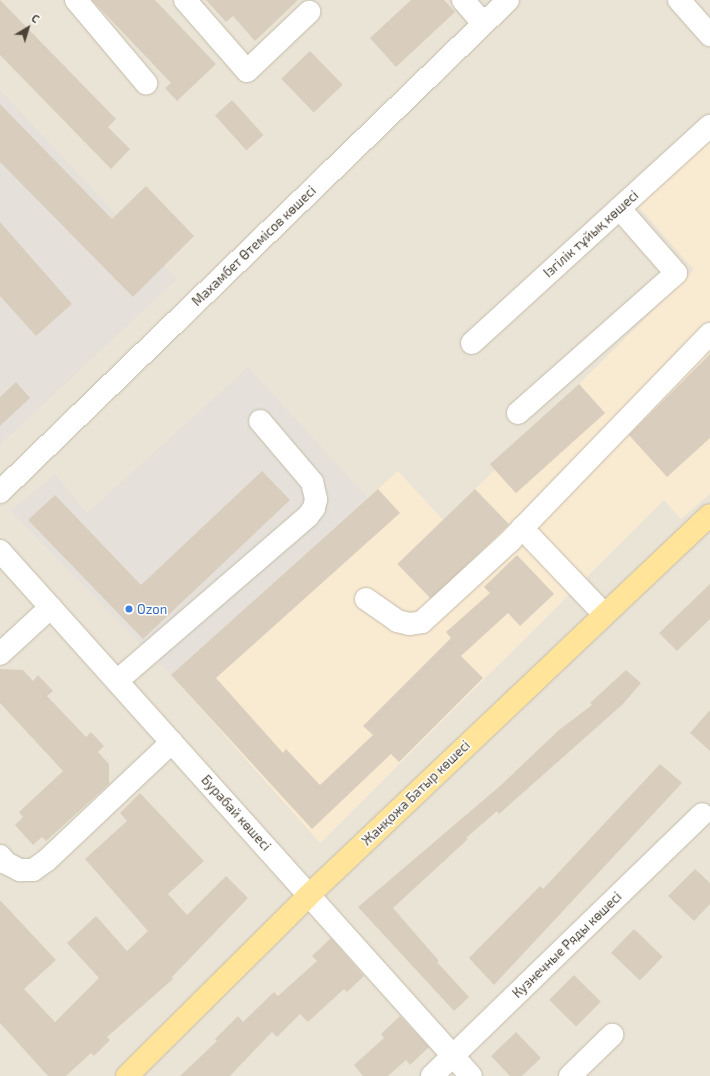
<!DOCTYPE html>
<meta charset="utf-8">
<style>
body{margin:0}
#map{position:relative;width:710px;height:1076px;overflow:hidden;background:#f6f2e9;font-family:"Exo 2",sans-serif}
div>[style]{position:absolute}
.residential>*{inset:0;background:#eae4d6;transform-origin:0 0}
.commercial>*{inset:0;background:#f9ead2}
.industrial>*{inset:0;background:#e5e1da}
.building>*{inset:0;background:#d9cebd;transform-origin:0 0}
.roads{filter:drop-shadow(0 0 1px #c3bbaa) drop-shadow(0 0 1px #c3bbaa)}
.minor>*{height:22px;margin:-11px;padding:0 11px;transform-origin:11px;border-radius:11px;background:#fff}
.major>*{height:22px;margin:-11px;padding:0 11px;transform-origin:11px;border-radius:11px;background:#ffe499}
.dots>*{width:11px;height:11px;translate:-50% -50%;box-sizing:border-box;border:2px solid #fff;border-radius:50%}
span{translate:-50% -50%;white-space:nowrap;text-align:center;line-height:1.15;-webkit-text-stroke:3px #fff;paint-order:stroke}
.street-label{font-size:13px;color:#4b4336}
.shop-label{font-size:13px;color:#366cbe}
.left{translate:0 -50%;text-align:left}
.north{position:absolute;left:8px;top:8px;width:40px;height:40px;-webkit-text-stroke:3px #fff;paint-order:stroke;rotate:38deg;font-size:11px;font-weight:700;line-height:16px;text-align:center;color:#4b4336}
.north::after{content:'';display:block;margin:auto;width:14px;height:18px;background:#4b4336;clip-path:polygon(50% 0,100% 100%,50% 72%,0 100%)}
</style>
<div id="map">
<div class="residential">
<i style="left:0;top:0;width:710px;height:1076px"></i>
</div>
<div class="commercial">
<i style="clip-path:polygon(710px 126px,710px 494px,681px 519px,664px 500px,320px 843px,171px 675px,398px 471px,443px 520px,495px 470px,491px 466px,579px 384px,694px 270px,631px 198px)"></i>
</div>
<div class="industrial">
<i style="clip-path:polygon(0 90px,177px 279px,0 445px)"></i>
<i style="clip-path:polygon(248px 367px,368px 498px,171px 675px,10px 511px,55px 474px,87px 513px)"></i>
</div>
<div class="building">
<i style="clip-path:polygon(0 0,116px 119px,108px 127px,130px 149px,111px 169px,0 55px)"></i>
<i style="clip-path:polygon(92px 0,155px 0,216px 64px,177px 101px,165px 88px,171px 83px)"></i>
<i style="clip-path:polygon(206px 0,298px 0,255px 41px,233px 16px,226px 22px)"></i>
<i style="clip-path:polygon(411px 0,444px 0,455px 12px,396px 67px,370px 38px)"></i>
<i style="left:310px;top:51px;width:47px;height:40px;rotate:46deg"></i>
<i style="left:232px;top:100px;width:47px;height:23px;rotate:48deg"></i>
<i style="clip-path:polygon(0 104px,112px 219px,146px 186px,194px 236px,133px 297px,0 162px)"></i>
<i style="clip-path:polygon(0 222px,72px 304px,36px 336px,0 296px)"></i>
<i style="clip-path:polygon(710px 354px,710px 438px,667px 477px,629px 435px)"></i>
<i style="clip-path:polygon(16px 382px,30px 398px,0 426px,0 397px)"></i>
<i style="left:579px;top:384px;width:39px;height:120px;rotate:48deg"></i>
<i style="clip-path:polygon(262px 471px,290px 500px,143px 639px,28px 520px,55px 495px,141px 585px)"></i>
<i style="clip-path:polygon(378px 489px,400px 513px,216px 678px,283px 753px,286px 749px,320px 785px,373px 735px,363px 726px,451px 638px,446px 632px,490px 593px,484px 587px,517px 555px,554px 594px,520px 626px,508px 613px,461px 656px,483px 678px,399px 762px,391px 754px,312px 829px,171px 675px)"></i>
<i style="left:475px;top:489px;width:49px;height:108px;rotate:46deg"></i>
<i style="clip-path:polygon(710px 584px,710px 619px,677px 651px,659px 633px)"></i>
<i style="clip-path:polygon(0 669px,23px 670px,33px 681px,38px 675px,53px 691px,47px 696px,86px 737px,91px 732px,104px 746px,98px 752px,109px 764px,109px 784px,46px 841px,42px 837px,33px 845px,15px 825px,23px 817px,19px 812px,63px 771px,0 703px)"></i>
<i style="clip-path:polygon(626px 670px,641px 683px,623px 704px,499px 814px,497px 811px,466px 838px,468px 839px,393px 908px,439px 961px,437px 962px,469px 997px,454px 1011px,358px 907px,500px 786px,559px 730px,592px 705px,590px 703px)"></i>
<i style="clip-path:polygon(710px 710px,710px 751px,690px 733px)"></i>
<i style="clip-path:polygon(660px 764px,682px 783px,494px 985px,469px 958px,540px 886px,543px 889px)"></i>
<i style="clip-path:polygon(140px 793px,204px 861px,168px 894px,187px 915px,226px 876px,248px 898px,172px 977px,173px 979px,107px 1037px,110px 1040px,94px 1056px,91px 1053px,66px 1076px,48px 1076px,0 1023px,0 900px,56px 960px,24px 989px,55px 1022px,99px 978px,67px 943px,96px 916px,127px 951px,148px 931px,85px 859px,127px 821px,120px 813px)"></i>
<i style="clip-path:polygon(695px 869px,710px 883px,710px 904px,694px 921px,668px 896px)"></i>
<i style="left:634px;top:929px;width:40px;height:33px;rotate:44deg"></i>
<i style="clip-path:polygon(331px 938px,364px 976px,347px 992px,344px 989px,308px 1022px,300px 1014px,277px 1037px,272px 1032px,230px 1076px,180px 1076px,217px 1041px,215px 1039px,238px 1016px,243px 1022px,274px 992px,278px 996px,317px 961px,312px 956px)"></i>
<i style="left:574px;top:975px;width:38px;height:35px;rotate:45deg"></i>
<i style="clip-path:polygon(400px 1016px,429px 1047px,410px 1065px,406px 1060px,388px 1076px,363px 1076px,354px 1065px,384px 1038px,381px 1034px)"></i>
<i style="clip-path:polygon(516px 1032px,541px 1058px,522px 1076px,510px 1076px,491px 1056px)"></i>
</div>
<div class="roads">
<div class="minor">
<i style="left:76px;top:0;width:109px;rotate:49.9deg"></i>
<i style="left:185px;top:0;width:94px;rotate:48.9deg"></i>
<i style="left:247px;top:71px;width:86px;rotate:-43.6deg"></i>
<i style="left:463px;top:0;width:30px;rotate:49deg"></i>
<i style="left:679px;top:0;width:47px;rotate:48.5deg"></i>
<i style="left:472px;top:343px;width:322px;rotate:-42.4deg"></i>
<i style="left:518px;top:413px;width:211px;rotate:-41.5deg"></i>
<i style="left:676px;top:273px;width:86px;rotate:-131.2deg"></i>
<i style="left:0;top:492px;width:707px;rotate:-44.08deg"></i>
<i style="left:522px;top:528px;width:119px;rotate:46.4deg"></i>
<i style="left:0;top:551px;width:705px;rotate:48.1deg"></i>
<i style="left:366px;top:599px;width:38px;rotate:35deg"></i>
<i style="left:397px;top:621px;width:13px;rotate:13deg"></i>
<i style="left:410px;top:624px;width:12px;rotate:-9deg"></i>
<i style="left:422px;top:622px;width:120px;rotate:-42.6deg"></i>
<i style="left:510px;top:541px;width:288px;rotate:-46deg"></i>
<i style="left:0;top:654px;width:69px;rotate:-42.7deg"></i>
<i style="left:117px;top:681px;width:252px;rotate:-40.8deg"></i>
<i style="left:308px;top:516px;width:10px;rotate:-53deg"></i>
<i style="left:314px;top:508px;width:9px;rotate:-77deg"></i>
<i style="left:316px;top:499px;width:17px;rotate:-103deg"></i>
<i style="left:312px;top:482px;width:80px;rotate:-130.4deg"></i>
<i style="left:0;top:856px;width:9px;rotate:49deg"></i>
<i style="left:6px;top:863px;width:16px;rotate:27deg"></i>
<i style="left:20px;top:870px;width:13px"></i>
<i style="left:33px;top:870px;width:16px;rotate:-35deg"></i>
<i style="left:46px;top:861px;width:173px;rotate:-43.4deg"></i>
<i style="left:432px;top:1076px;width:376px;rotate:-44.1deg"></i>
<i style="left:570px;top:1076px;width:59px;rotate:-44.3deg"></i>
</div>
<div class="major">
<i style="left:127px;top:1076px;width:257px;rotate:-44.8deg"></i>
<i style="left:309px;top:895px;width:552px;rotate:-43.46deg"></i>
</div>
</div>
<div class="dots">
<i style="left:129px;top:609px;background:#3f7fe0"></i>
</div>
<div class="street-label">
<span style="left:591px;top:234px;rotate:-42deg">Ізгілік тұйық көшесі</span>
<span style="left:254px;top:246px;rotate:-44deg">Махамбет Өтемісов көшесі</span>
<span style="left:416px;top:793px;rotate:-44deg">Жанқожа Батыр көшесі</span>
<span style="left:236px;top:813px;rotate:48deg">Бурабай көшесі</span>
<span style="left:567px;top:945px;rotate:-44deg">Кузнечные Ряды көшесі</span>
</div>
<div class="shop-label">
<span class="left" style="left:137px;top:609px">Ozon</span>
</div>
<div class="north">С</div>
</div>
